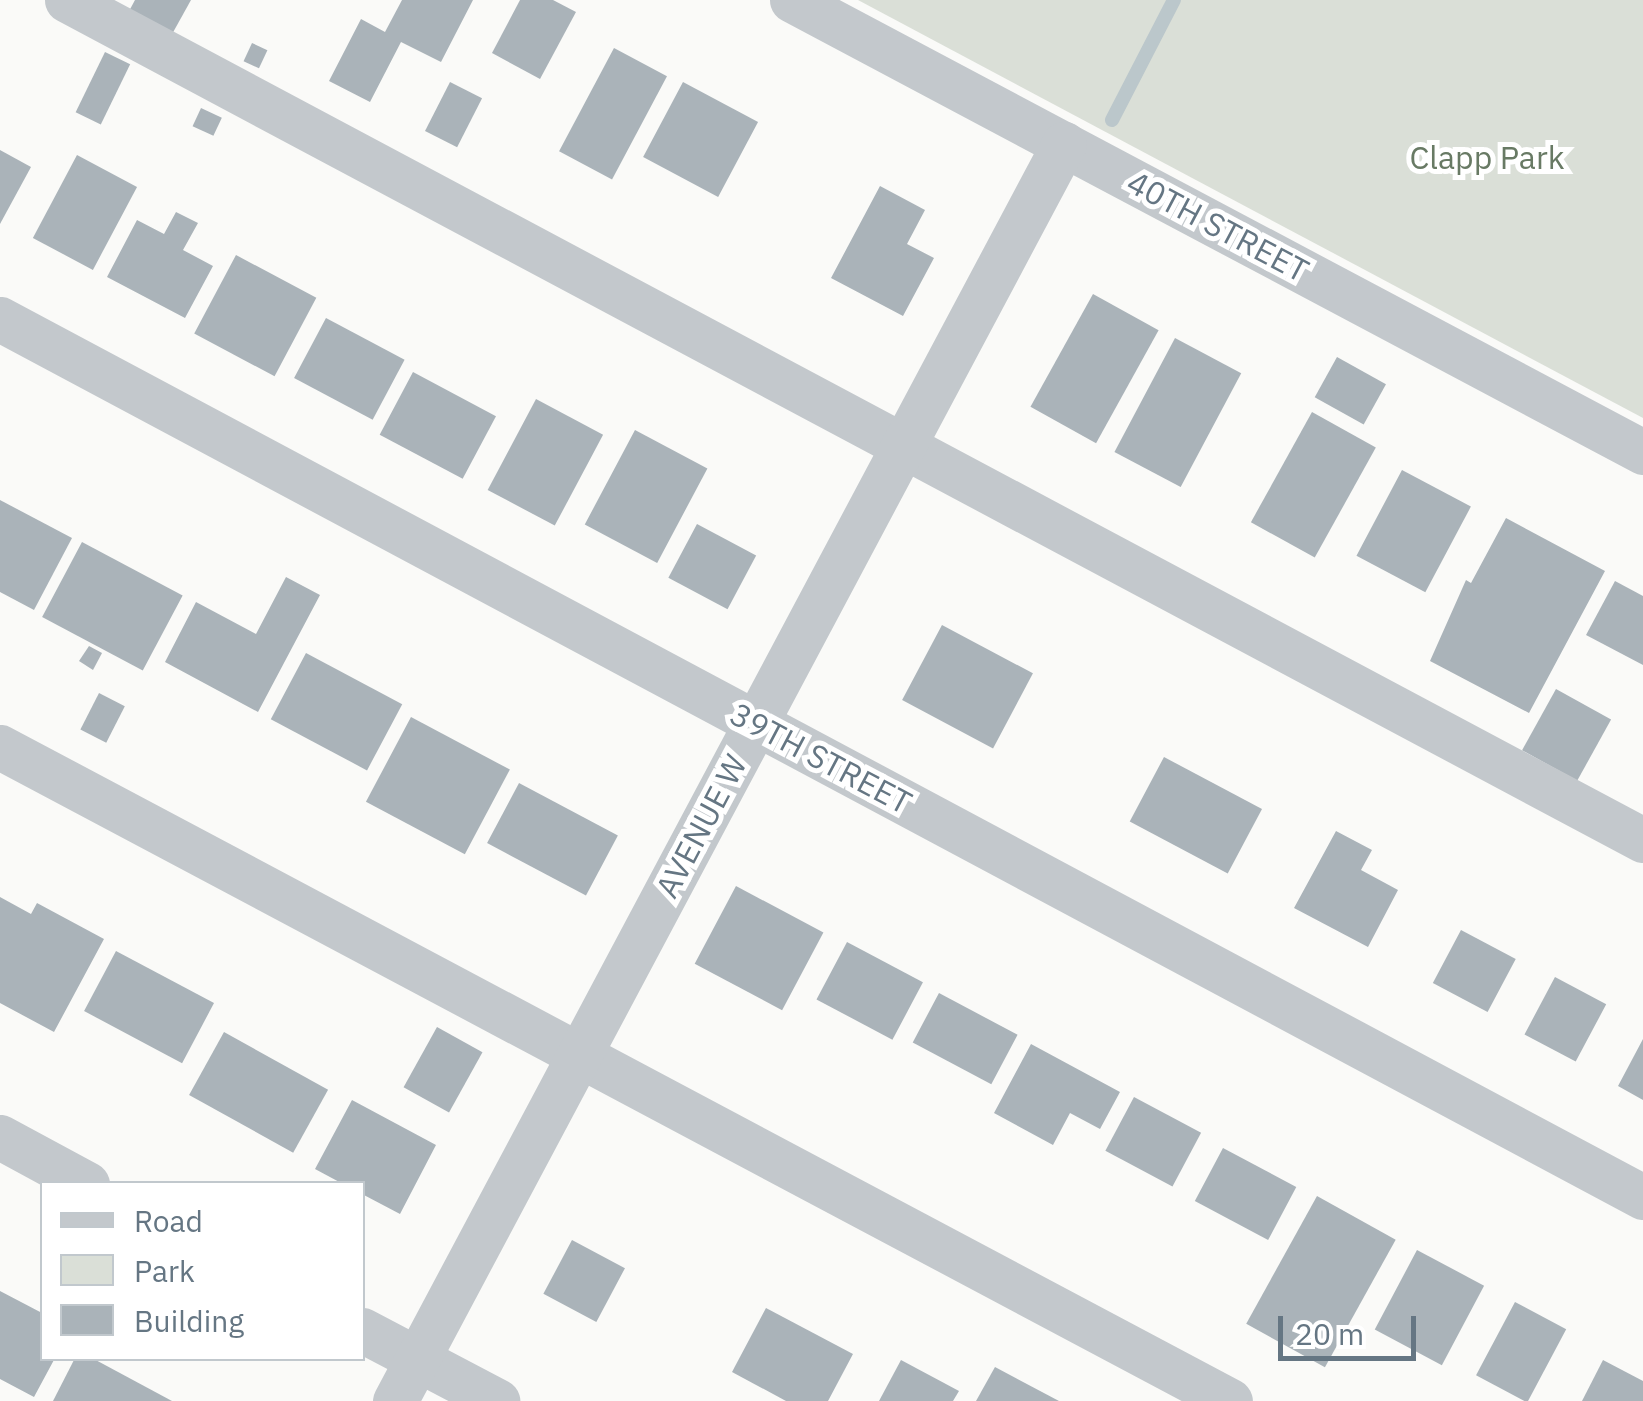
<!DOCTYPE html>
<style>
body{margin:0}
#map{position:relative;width:1643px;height:1401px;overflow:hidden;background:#fafaf8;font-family:"IBM Plex Sans",sans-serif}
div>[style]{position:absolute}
.green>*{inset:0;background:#dadfd7}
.stream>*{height:14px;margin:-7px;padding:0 7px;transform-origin:7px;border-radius:7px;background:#bbc7cb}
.building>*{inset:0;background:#aab3b9;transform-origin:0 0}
.minor>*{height:45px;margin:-22.5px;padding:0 22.5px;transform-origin:22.5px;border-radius:22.5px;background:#c3c8cc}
span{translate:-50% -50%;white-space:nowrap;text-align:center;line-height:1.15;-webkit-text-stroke:10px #fff;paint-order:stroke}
.park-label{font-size:32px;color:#687a64}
.street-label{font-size:32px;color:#657683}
.legend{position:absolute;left:40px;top:1181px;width:325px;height:180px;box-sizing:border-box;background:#fff;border:2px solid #c1c8cd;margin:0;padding:12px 18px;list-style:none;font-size:30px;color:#657683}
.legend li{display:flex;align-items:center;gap:20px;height:50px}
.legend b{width:50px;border:2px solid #c1c8cd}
.scale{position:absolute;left:1278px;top:1316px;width:138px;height:45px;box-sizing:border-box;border:5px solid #657683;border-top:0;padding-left:12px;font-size:30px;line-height:35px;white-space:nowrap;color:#657683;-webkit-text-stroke:8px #fff;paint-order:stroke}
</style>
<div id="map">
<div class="green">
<i style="clip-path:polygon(858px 0,1643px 0,1643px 418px)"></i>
</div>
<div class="stream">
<i style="left:1112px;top:120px;width:135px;rotate:-62.7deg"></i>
</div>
<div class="building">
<i style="clip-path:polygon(135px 0,191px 0,171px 36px,128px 13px)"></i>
<i style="clip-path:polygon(402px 0,473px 0,441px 62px,401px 42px,370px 102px,329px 81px,361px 19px,385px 32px)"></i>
<i style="clip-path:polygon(520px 0,553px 0,576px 12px,540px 79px,492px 53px)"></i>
<i style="left:252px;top:43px;width:17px;height:20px;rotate:25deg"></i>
<i style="left:614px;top:48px;width:60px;height:117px;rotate:28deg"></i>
<i style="left:105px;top:52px;width:28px;height:67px;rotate:26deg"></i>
<i style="left:450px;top:82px;width:36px;height:55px;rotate:27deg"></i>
<i style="left:683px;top:82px;width:85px;height:85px;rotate:28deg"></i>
<i style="left:201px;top:108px;width:23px;height:20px;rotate:25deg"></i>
<i style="clip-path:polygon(0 150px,31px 167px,0 224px)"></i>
<i style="left:77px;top:155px;width:68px;height:94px;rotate:28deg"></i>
<i style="clip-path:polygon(880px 186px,925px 210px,907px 244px,934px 258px,903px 316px,831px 278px)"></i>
<i style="clip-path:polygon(176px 212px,198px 223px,183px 250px,213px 266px,185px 318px,107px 277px,137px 220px,164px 234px)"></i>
<i style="left:236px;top:255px;width:91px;height:89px;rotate:28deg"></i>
<i style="left:1093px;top:294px;width:75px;height:129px;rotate:29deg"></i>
<i style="left:326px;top:318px;width:89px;height:68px;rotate:28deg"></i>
<i style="left:1175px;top:338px;width:75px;height:129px;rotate:28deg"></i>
<i style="left:1337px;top:357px;width:56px;height:46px;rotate:29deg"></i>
<i style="left:413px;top:372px;width:94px;height:71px;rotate:28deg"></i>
<i style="left:536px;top:399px;width:76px;height:103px;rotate:28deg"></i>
<i style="left:1312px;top:412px;width:73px;height:126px;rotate:29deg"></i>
<i style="left:635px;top:430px;width:82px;height:107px;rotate:28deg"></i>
<i style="left:1402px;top:470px;width:78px;height:97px;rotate:28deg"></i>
<i style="clip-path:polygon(0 500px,72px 538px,34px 610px,0 592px)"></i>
<i style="clip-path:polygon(1506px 518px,1605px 571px,1529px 713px,1430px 661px,1466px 580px,1471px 583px)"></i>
<i style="left:697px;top:524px;width:67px;height:61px;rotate:28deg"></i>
<i style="left:82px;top:542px;width:114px;height:85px;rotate:28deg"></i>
<i style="clip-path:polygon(286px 577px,320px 595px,258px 712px,165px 662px,196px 602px,256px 634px)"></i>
<i style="clip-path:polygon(1615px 581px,1643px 596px,1643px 665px,1586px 635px)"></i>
<i style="left:942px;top:625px;width:103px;height:85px;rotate:28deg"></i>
<i style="clip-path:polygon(89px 646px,102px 653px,93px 670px,79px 661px)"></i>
<i style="left:306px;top:653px;width:109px;height:75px;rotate:28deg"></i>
<i style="left:1556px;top:689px;width:63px;height:70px;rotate:29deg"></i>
<i style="left:99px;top:693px;width:29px;height:41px;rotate:27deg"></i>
<i style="left:411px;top:717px;width:112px;height:96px;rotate:28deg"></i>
<i style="left:1164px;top:757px;width:111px;height:73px;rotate:28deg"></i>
<i style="left:519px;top:783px;width:112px;height:68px;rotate:28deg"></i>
<i style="clip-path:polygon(1336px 831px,1372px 850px,1361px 870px,1398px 890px,1368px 947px,1294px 908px)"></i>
<i style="left:736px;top:886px;width:99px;height:88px;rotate:28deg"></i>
<i style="clip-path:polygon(0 897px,31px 914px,37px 903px,104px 939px,54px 1032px,0 1003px)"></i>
<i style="left:1461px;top:930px;width:62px;height:60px;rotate:28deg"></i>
<i style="left:847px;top:942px;width:86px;height:65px;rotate:28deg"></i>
<i style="left:116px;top:951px;width:111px;height:68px;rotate:28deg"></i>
<i style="left:1555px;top:977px;width:58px;height:65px;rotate:28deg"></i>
<i style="left:939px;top:993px;width:89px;height:56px;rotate:28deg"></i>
<i style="left:437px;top:1027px;width:52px;height:69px;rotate:29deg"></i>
<i style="left:224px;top:1032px;width:119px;height:72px;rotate:29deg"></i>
<i style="clip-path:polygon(1643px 1039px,1643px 1100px,1618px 1086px)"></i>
<i style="clip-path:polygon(1031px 1044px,1120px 1092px,1100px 1129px,1070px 1113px,1053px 1145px,994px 1113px)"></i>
<i style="left:1134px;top:1097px;width:76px;height:61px;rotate:28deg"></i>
<i style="clip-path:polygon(352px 1100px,436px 1145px,400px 1214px,362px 1194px,362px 1184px,343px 1184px,315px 1169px)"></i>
<i style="left:1223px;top:1148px;width:83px;height:60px;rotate:28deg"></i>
<i style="left:1317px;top:1196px;width:90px;height:146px;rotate:29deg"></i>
<i style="left:572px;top:1240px;width:60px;height:61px;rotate:28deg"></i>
<i style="left:1417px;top:1250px;width:76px;height:90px;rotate:28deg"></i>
<i style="clip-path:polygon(0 1291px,42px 1313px,42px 1358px,55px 1358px,34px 1397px,0 1379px)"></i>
<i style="left:1515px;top:1302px;width:58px;height:83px;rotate:28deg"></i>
<i style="clip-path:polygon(766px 1308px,853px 1354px,828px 1401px,786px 1401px,732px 1372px)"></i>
<i style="clip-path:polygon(75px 1358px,92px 1358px,172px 1401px,53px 1401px)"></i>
<i style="clip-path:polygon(901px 1360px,959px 1391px,953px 1401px,879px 1401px)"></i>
<i style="clip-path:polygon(1603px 1360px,1643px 1381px,1643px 1401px,1582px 1401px)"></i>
<i style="clip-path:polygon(995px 1367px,1059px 1401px,976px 1401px)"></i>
</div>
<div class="minor">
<i style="left:67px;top:0;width:1786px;rotate:28.06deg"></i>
<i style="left:792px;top:0;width:964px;rotate:27.97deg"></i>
<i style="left:0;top:319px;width:1863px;rotate:28.12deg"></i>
<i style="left:0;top:747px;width:1393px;rotate:28deg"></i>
<i style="left:0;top:1137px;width:99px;rotate:28.4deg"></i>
<i style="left:362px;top:1330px;width:153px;rotate:27.7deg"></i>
<i style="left:395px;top:1401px;width:1424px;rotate:-61.98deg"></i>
</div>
<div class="park-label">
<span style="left:1487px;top:157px">Clapp Park</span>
</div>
<div class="street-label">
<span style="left:1218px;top:226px;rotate:28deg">40TH STREET</span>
<span style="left:821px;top:758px;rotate:28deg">39TH STREET</span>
<span style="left:701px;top:826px;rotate:-62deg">AVENUE W</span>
</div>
<ul class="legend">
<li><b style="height:12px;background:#c3c8cc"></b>Road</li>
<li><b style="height:28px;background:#dadfd7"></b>Park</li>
<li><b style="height:28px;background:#aab3b9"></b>Building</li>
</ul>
<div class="scale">20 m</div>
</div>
